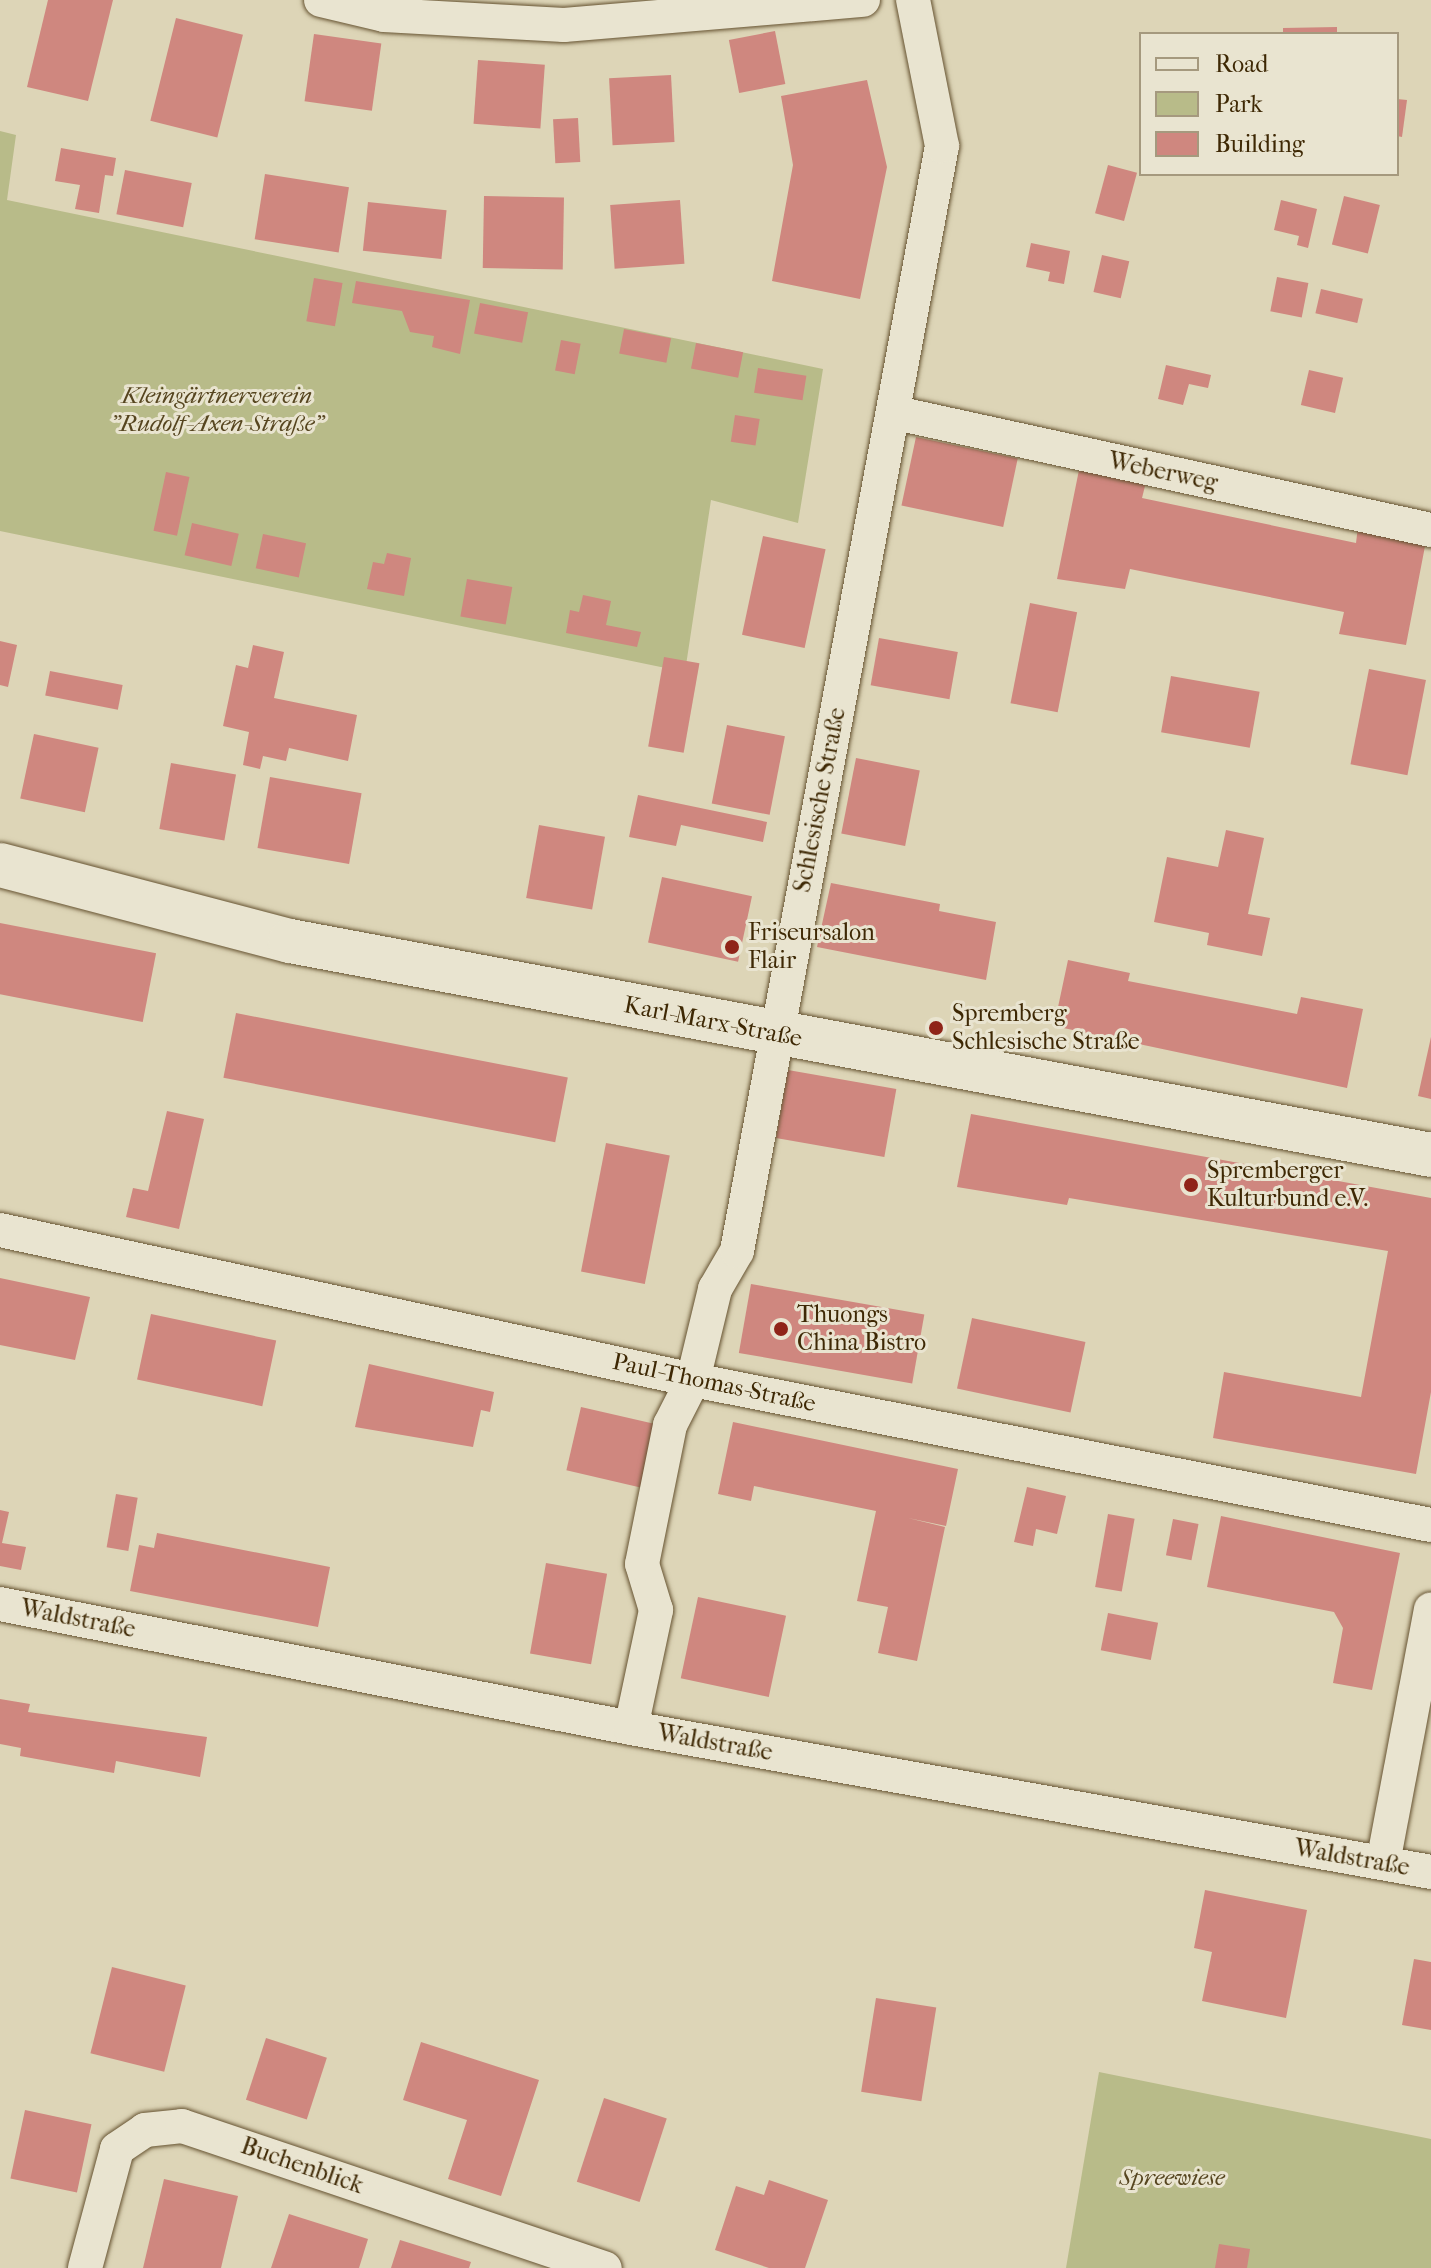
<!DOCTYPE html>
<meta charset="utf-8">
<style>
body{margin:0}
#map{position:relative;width:1431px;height:2268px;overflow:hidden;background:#ddd5b7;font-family:"IM FELL French Canon",serif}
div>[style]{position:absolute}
.green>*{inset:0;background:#b8bb89}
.building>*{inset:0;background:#cf877f;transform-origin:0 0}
.roads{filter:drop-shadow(0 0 2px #665331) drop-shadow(0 0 2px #665331)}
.minor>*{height:34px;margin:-17px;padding:0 17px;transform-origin:17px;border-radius:17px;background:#e9e4d0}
.secondary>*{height:44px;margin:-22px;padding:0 22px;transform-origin:22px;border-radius:22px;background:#e9e4d0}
.dots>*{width:22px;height:22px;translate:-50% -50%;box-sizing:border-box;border:4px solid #e9e4d0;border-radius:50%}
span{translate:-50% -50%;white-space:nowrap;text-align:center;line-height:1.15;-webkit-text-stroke:6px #e9e4d0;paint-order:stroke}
.park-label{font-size:24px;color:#56451f;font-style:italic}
.street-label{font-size:24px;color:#3e2804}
.poi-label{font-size:24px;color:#3e2804}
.left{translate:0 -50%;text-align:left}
.legend{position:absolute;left:1139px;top:32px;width:260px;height:144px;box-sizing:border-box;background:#e9e4d0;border:2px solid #a5997e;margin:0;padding:10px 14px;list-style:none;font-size:24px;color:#3e2804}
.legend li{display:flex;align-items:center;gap:16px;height:40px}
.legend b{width:40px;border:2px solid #a5997e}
</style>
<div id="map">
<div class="green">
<i style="clip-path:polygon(0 131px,16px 135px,7px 200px,823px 369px,798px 523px,711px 500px,685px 672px,0 531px)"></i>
<i style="clip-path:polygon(1099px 2072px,1431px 2139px,1431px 2268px,1066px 2268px)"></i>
</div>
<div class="building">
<i style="clip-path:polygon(48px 0,113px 0,88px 101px,27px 87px)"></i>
<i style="left:176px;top:18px;width:69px;height:106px;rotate:14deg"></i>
<i style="clip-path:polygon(1337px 27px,1337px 34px,1283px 34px,1283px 28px)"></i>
<i style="left:775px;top:31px;width:54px;height:47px;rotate:79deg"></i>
<i style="left:314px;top:34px;width:68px;height:68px;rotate:8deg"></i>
<i style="left:478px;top:60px;width:67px;height:64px;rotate:4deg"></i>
<i style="left:671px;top:75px;width:67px;height:62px;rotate:87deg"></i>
<i style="clip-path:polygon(867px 80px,887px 167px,860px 299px,772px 281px,793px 165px,781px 96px)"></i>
<i style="clip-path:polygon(1397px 99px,1407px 100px,1402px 137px,1397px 136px)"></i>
<i style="left:578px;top:118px;width:44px;height:25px;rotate:87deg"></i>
<i style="clip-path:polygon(61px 148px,116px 158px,113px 176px,105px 175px,99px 213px,75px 209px,80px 185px,55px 181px)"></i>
<i style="left:1108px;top:165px;width:30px;height:50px;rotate:15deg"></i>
<i style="left:125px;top:170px;width:68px;height:45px;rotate:11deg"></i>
<i style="left:265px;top:174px;width:85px;height:66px;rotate:9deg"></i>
<i style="left:484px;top:196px;width:80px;height:72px;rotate:1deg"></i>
<i style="left:1344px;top:196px;width:37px;height:50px;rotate:14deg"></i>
<i style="left:680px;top:200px;width:64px;height:70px;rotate:86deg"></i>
<i style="clip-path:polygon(1281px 200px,1317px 209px,1308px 248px,1297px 245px,1299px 236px,1274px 230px)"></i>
<i style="left:368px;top:202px;width:79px;height:49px;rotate:6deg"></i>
<i style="clip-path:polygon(1031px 243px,1070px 251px,1064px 284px,1048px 281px,1050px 272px,1026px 267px)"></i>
<i style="left:1102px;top:255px;width:28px;height:38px;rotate:13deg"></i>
<i style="left:1277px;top:277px;width:32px;height:35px;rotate:11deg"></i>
<i style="left:314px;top:278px;width:29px;height:44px;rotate:10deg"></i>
<i style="clip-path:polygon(356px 281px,470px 300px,460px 354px,432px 347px,434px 336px,410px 332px,402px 311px,352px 303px)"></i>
<i style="left:1321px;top:289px;width:43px;height:25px;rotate:13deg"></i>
<i style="left:480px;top:303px;width:49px;height:31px;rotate:11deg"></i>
<i style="left:624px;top:329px;width:48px;height:25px;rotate:11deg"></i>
<i style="left:561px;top:340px;width:20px;height:31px;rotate:11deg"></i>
<i style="left:696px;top:343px;width:48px;height:26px;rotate:11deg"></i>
<i style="clip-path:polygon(1166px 365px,1211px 375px,1208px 388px,1189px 384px,1183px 405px,1158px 399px)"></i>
<i style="left:758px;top:368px;width:49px;height:25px;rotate:9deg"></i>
<i style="left:1309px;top:370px;width:35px;height:36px;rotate:13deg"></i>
<i style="left:735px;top:415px;width:25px;height:27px;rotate:9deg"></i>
<i style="left:916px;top:437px;width:104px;height:70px;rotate:12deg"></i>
<i style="clip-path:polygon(1079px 470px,1146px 482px,1142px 498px,1356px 543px,1358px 527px,1426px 541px,1406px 645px,1339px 634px,1344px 612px,1130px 569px,1125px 589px,1057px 579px)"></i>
<i style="left:166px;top:472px;width:24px;height:60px;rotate:12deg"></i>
<i style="left:192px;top:523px;width:48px;height:33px;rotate:13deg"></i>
<i style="left:263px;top:534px;width:44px;height:35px;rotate:12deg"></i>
<i style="left:763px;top:536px;width:64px;height:101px;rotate:12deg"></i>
<i style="clip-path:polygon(387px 553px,411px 558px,404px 596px,367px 589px,373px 562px,384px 564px)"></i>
<i style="left:467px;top:579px;width:46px;height:38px;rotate:10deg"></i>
<i style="clip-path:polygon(583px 595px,611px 601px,606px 625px,641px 632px,637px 647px,566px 633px,570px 610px,579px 612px)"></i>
<i style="left:1030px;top:603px;width:48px;height:102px;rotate:11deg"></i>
<i style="left:879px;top:638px;width:80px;height:48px;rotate:10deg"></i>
<i style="clip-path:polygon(0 641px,17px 645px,8px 687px,0 685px)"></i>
<i style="clip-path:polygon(253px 645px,284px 652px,274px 698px,357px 715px,348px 761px,289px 748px,286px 761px,263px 756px,260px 769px,243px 765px,249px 732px,223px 726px,236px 665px,248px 668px)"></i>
<i style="left:664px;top:657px;width:36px;height:91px;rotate:10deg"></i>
<i style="left:1369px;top:669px;width:58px;height:97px;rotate:11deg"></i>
<i style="left:50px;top:671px;width:74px;height:25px;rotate:11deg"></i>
<i style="left:1171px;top:676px;width:90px;height:57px;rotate:10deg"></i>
<i style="left:727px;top:725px;width:59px;height:80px;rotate:11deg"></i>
<i style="left:34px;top:734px;width:66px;height:66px;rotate:12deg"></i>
<i style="left:856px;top:758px;width:65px;height:77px;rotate:11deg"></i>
<i style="left:171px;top:763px;width:66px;height:67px;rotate:10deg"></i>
<i style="left:270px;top:777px;width:93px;height:72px;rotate:10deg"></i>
<i style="clip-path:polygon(638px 795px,767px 822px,763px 842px,681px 825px,676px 846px,629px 837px)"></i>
<i style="left:539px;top:825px;width:67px;height:74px;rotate:10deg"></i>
<i style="clip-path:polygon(1226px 830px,1264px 838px,1248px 914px,1270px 918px,1262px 956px,1207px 945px,1209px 933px,1154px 922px,1167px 857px,1218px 867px)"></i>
<i style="left:662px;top:877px;width:92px;height:67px;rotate:12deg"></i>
<i style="clip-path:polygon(831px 883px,940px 904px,939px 911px,996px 922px,986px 980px,817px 947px)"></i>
<i style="left:0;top:923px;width:159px;height:70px;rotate:11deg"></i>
<i style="clip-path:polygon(1068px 960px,1130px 973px,1128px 981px,1297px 1014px,1301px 997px,1363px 1009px,1347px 1088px,1054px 1026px)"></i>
<i style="left:236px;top:1013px;width:338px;height:66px;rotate:11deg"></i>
<i style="clip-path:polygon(1431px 1037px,1431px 1099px,1418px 1096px)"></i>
<i style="left:788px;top:1070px;width:110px;height:69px;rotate:10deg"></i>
<i style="clip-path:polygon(167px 1111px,204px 1119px,179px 1229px,126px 1217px,133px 1188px,148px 1191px)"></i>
<i style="clip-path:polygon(971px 1114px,1431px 1198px,1431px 1392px,1416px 1474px,1213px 1438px,1224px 1372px,1361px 1397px,1388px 1251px,1069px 1198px,1067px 1205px,957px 1187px)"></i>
<i style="left:606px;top:1143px;width:65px;height:131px;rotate:11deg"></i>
<i style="clip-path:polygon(0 1278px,90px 1297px,75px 1360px,0 1345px)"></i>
<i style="left:751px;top:1284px;width:176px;height:70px;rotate:10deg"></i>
<i style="left:151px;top:1314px;width:128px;height:67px;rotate:12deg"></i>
<i style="left:972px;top:1318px;width:116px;height:72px;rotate:12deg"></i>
<i style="clip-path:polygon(369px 1364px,494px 1392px,490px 1412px,481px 1410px,473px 1447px,355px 1427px)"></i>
<i style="left:581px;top:1407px;width:76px;height:65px;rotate:13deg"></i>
<i style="clip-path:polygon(733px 1422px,958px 1469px,946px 1526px,908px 1518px,945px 1527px,917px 1661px,878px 1653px,888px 1607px,857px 1601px,876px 1511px,754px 1486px,751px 1501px,718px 1494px)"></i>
<i style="clip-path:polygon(1027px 1487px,1066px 1496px,1057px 1534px,1036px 1529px,1033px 1546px,1014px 1542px)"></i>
<i style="left:116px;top:1494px;width:22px;height:54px;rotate:10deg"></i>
<i style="clip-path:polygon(0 1510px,9px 1512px,2px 1543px,26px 1547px,21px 1570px,0 1566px)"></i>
<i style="left:1108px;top:1514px;width:27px;height:74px;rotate:10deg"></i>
<i style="clip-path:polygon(1221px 1516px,1400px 1553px,1372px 1690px,1333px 1683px,1343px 1628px,1334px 1612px,1207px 1587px)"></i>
<i style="left:1173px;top:1519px;width:26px;height:37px;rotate:11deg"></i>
<i style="clip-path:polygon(157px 1533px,330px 1567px,318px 1627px,130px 1591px,139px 1545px,154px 1548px)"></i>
<i style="left:546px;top:1563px;width:62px;height:92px;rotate:10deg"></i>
<i style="left:698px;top:1597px;width:90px;height:83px;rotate:12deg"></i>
<i style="left:1108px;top:1613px;width:51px;height:38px;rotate:11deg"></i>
<i style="clip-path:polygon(0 1699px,30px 1704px,28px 1712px,207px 1737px,200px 1777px,116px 1761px,114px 1773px,20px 1756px,21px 1748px,0 1744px)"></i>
<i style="clip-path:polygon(1205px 1890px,1307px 1910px,1286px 2018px,1202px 2001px,1212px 1952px,1194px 1948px)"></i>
<i style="clip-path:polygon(1414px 1959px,1431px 1962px,1431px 2030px,1402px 2025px)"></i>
<i style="left:112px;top:1967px;width:76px;height:89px;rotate:14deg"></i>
<i style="left:876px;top:1998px;width:61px;height:95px;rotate:9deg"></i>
<i style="left:266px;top:2038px;width:64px;height:65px;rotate:18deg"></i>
<i style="clip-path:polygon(421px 2042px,539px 2080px,501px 2196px,448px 2179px,467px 2120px,403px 2100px)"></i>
<i style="left:604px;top:2098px;width:66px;height:88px;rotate:18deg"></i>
<i style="left:25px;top:2110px;width:68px;height:70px;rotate:12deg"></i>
<i style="clip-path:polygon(164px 2179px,238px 2196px,221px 2268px,143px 2268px)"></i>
<i style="clip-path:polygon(769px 2180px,828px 2200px,805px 2268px,769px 2268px,715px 2250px,736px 2186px,764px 2195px)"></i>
<i style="clip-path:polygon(289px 2214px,368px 2239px,359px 2268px,271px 2268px)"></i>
<i style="clip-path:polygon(400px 2240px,471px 2262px,469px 2268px,391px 2268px)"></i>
<i style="clip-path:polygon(1219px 2244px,1250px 2249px,1247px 2268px,1215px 2268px)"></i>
</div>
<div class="roads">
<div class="minor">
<i style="left:321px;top:0;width:65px;rotate:13.4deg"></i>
<i style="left:384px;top:15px;width:180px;rotate:3.2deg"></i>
<i style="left:564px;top:25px;width:300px;rotate:-4.8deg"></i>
<i style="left:896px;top:413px;width:548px;rotate:12.34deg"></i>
<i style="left:0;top:1230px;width:709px;rotate:12.21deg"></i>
<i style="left:693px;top:1380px;width:752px;rotate:11.12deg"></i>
<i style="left:0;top:1604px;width:643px;rotate:11.12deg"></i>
<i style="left:631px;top:1728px;width:813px;rotate:10.2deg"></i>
<i style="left:631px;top:1728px;width:121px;rotate:-78deg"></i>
<i style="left:656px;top:1610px;width:48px;rotate:-106.9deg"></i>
<i style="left:642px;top:1564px;width:142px;rotate:-78.6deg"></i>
<i style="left:670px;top:1425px;width:51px;rotate:-62.9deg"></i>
<i style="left:693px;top:1380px;width:94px;rotate:-76.4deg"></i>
<i style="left:715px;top:1289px;width:44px;rotate:-59.9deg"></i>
<i style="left:737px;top:1251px;width:1124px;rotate:-79.49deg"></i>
<i style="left:942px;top:146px;width:149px;rotate:-101.2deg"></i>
<i style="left:1383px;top:1863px;width:258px;rotate:-79.3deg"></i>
<i style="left:85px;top:2268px;width:123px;rotate:-74.9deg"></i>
<i style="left:117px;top:2149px;width:34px;rotate:-34deg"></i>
<i style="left:145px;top:2130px;width:37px;rotate:-6deg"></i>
<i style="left:182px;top:2126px;width:446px;rotate:18.6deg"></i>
</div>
<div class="secondary">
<i style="left:0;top:865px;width:300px;rotate:14.7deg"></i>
<i style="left:290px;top:941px;width:1161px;rotate:10.62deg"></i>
</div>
</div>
<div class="dots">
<i style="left:732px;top:947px;background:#8f2418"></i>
<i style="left:936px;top:1028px;background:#8f2418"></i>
<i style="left:1191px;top:1185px;background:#8f2418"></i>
<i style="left:781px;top:1329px;background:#8f2418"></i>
</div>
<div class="park-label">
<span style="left:217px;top:410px">Kleingärtnerverein<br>"Rudolf-Axen-Straße"</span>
<span style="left:1172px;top:2178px">Spreewiese</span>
</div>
<div class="street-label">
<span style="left:1163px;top:472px;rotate:12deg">Weberweg</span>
<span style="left:820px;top:800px;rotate:-79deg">Schlesische Straße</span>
<span style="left:713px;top:1022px;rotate:11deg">Karl-Marx-Straße</span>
<span style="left:714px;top:1383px;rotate:12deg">Paul-Thomas-Straße</span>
<span style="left:78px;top:1619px;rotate:11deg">Waldstraße</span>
<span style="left:715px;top:1743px;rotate:10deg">Waldstraße</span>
<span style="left:1352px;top:1858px;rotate:10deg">Waldstraße</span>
<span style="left:302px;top:2166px;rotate:19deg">Buchenblick</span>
</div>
<div class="poi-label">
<span class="left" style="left:748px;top:947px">Friseursalon<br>Flair</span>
<span class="left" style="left:952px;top:1028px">Spremberg<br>Schlesische Straße</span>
<span class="left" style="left:1207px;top:1185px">Spremberger<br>Kulturbund e.V.</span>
<span class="left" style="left:797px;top:1329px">Thuongs<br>China Bistro</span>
</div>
<ul class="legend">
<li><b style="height:10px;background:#e9e4d0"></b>Road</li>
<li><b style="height:22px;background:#b8bb89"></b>Park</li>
<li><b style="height:22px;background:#cf877f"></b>Building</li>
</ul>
</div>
